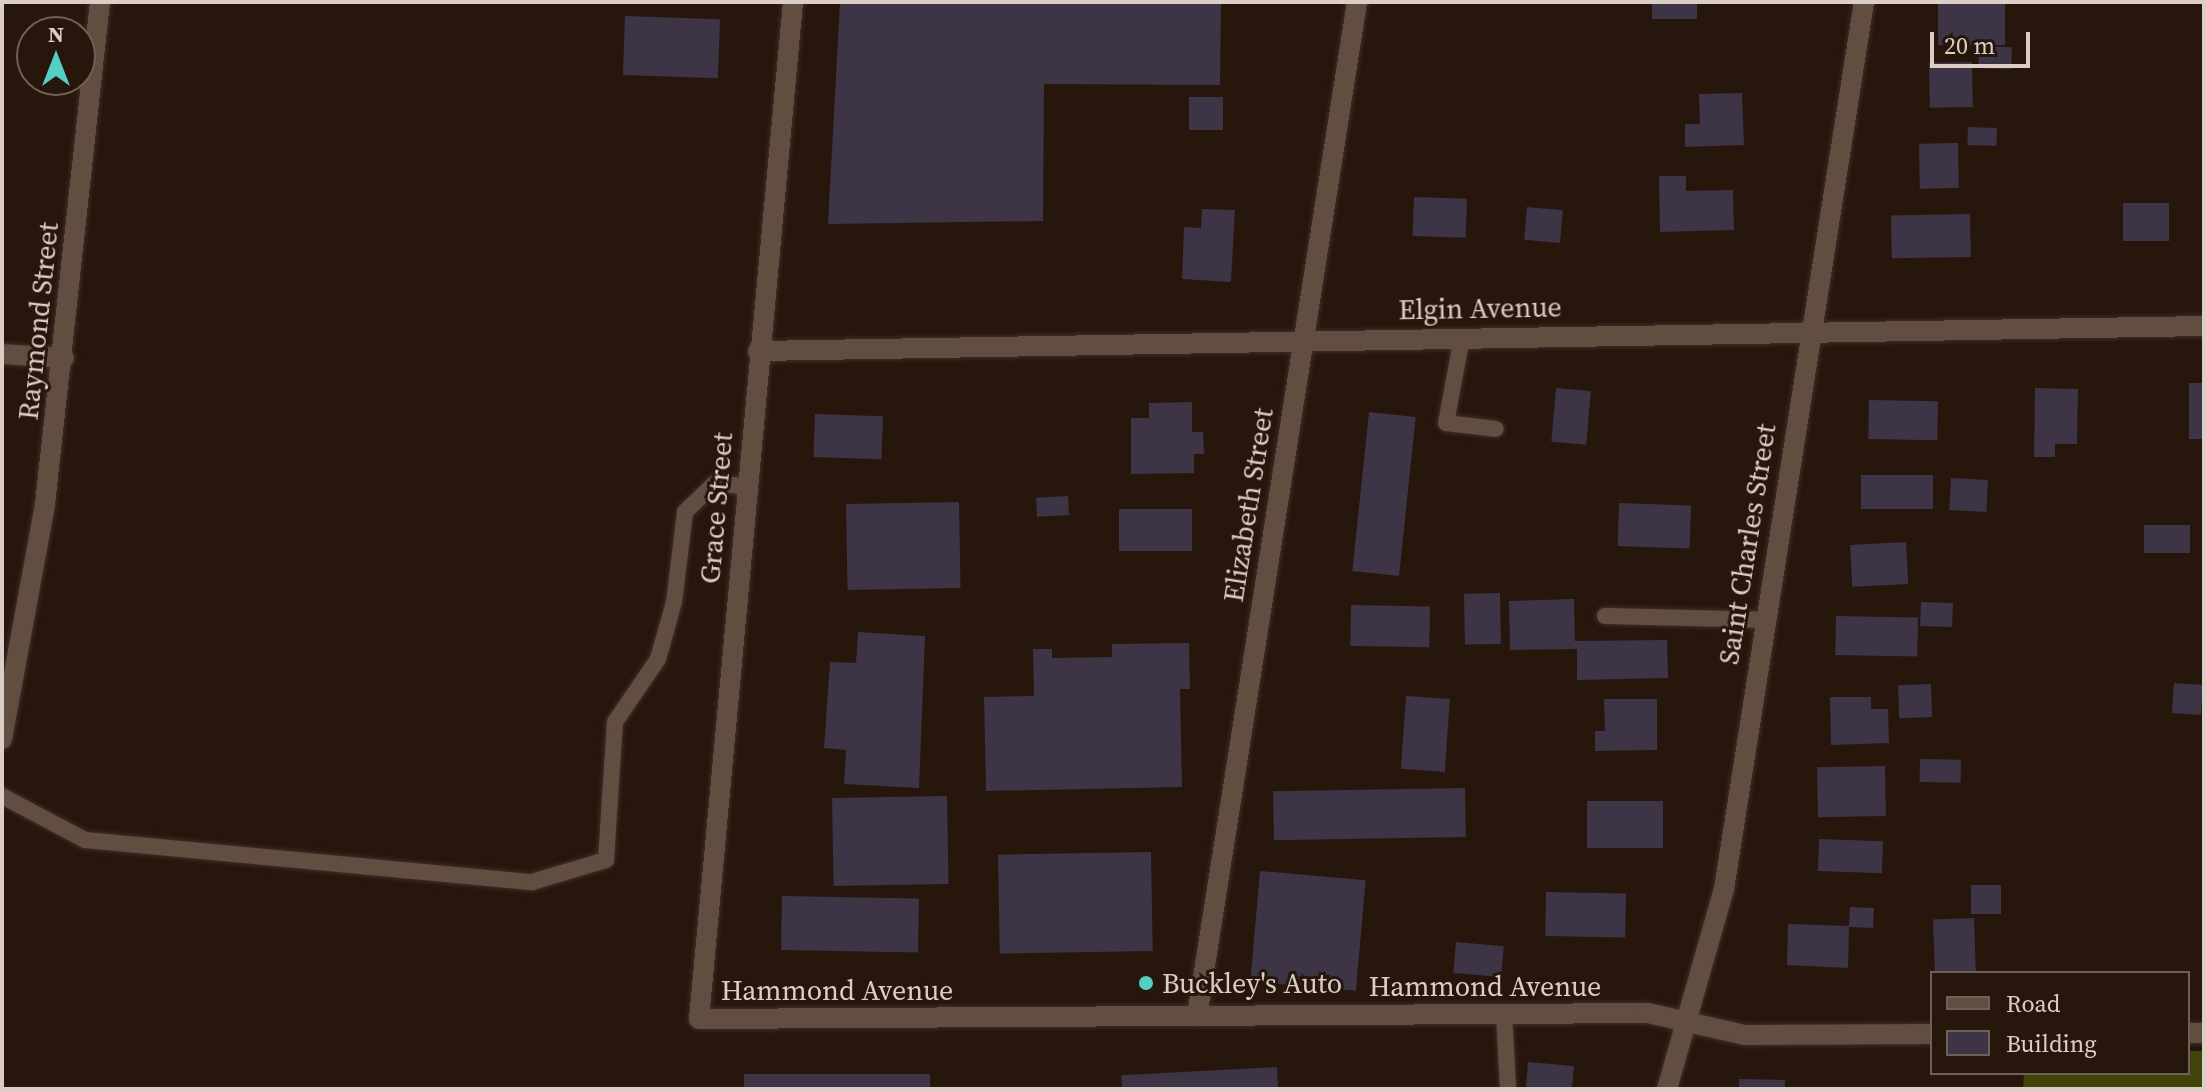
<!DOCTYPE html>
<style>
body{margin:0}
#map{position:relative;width:2206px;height:1091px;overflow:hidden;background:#27160c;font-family:"Source Serif 4",serif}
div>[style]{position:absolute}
.forest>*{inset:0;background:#40430a}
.building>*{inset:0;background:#3d3446;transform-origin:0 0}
.roads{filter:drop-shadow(0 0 2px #3c302c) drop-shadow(0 0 2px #3c302c)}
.service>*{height:16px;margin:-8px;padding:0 8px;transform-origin:8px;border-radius:8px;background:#624d41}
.minor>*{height:20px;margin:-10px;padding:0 10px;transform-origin:10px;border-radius:10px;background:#624d41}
.tertiary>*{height:20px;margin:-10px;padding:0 10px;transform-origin:10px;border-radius:10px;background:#624d41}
.secondary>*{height:20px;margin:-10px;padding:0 10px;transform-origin:10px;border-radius:10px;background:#624d41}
.dots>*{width:22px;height:22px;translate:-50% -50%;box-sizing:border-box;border:4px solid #27160c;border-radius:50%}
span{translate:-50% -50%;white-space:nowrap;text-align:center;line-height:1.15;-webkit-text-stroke:6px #27160c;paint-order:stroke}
.street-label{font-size:28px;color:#dbcec7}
.poi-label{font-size:28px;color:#dbcec7}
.left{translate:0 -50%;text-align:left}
.frame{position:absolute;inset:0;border:4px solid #dbcec7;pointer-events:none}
.legend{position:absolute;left:1930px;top:971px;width:260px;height:104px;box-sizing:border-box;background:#27160c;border:2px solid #6f6057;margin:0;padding:10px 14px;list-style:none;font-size:24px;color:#dbcec7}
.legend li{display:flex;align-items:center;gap:16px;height:40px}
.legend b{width:40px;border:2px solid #6f6057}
.north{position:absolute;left:16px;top:16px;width:80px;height:80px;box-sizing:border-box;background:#27160c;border:2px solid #6f6057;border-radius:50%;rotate:0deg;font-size:22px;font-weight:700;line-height:32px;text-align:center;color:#dbcec7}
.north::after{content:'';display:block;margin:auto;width:28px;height:36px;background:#55cec6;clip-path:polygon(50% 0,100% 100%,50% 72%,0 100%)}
.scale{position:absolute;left:1930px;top:32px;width:100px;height:36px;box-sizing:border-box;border:4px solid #dbcec7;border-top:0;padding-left:10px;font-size:24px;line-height:28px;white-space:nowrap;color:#dbcec7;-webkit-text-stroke:6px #27160c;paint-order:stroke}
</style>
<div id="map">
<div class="forest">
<i style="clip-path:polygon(2188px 1051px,2204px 1051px,2204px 1089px,2023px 1089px,2024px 1073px,2188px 1073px)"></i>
</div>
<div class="building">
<i style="clip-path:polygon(840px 2px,1221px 2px,1220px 85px,1044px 84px,1043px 221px,828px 224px)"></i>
<i style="left:1652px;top:2px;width:45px;height:17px"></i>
<i style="left:1938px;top:2px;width:67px;height:43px"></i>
<i style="left:625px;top:16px;width:95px;height:59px;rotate:2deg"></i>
<i style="left:1979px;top:46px;width:33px;height:22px;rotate:2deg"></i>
<i style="left:1972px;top:62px;width:45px;height:43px;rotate:89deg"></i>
<i style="clip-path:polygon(1742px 93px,1744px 145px,1685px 147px,1685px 124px,1700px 124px,1699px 94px)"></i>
<i style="left:1189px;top:97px;width:34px;height:33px"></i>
<i style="left:1968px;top:127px;width:29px;height:18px;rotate:2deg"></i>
<i style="left:1958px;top:143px;width:45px;height:39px;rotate:89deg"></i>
<i style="clip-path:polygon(1659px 176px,1686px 176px,1686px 191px,1733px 190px,1734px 230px,1660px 232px)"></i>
<i style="left:1414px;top:197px;width:53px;height:39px;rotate:2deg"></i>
<i style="left:2169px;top:203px;width:38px;height:46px;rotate:90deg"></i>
<i style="left:1527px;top:207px;width:36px;height:33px;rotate:5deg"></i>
<i style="clip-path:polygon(1202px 209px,1235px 210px,1231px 282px,1182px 279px,1184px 227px,1201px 228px)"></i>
<i style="left:1970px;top:214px;width:43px;height:79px;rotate:89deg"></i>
<i style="left:2189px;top:383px;width:15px;height:56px"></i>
<i style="left:1556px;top:388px;width:35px;height:54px;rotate:5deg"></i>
<i style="clip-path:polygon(2035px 388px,2078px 389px,2077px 444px,2055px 444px,2055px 457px,2034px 457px)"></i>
<i style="left:1869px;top:400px;width:69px;height:39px;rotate:1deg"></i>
<i style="clip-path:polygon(1192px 402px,1192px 432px,1203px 432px,1204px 454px,1194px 454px,1194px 473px,1131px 474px,1131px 418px,1149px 418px,1149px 403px)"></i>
<i style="left:1369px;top:412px;width:47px;height:160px;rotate:6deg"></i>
<i style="left:815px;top:414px;width:68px;height:43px;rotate:2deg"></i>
<i style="left:1933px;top:475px;width:34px;height:72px;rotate:90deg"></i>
<i style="left:1951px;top:478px;width:37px;height:32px;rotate:3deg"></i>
<i style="left:1068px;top:496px;width:19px;height:32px;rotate:87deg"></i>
<i style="left:959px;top:502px;width:86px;height:113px;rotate:89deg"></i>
<i style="left:1619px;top:503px;width:72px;height:43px;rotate:2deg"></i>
<i style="left:1119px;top:509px;width:73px;height:42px"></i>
<i style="left:2144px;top:525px;width:46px;height:28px"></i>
<i style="left:1906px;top:542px;width:42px;height:56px;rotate:87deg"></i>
<i style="left:1500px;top:593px;width:51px;height:36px;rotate:89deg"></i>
<i style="clip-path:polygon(1574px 599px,1575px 641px,1667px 640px,1668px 678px,1577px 680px,1577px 649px,1510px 650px,1509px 601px)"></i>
<i style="left:1921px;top:602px;width:32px;height:24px;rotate:2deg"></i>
<i style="left:1351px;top:605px;width:79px;height:41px;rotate:1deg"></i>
<i style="left:1836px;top:616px;width:82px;height:39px;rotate:1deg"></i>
<i style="clip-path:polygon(858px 632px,925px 636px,919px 788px,844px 784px,846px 750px,824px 748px,830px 662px,856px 663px)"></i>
<i style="clip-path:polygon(1189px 643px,1190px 689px,1180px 689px,1182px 787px,986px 791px,984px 697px,1034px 696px,1033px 649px,1052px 649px,1052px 658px,1112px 657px,1112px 644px)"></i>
<i style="left:2174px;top:683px;width:29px;height:30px;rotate:4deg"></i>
<i style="left:1931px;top:684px;width:33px;height:33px;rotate:88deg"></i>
<i style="left:1406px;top:696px;width:44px;height:73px;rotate:4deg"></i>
<i style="clip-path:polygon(1830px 697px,1871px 697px,1871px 709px,1888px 709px,1889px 743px,1831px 745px)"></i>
<i style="clip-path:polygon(1604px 699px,1657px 699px,1657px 750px,1595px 751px,1595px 731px,1605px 731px)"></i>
<i style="left:1920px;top:759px;width:41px;height:23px;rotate:1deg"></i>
<i style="left:1885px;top:766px;width:50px;height:68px;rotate:89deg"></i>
<i style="left:1465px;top:788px;width:49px;height:192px;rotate:89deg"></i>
<i style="left:947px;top:796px;width:88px;height:115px;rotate:89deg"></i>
<i style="left:1663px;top:801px;width:47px;height:76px;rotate:90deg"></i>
<i style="left:1819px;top:839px;width:64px;height:32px;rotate:2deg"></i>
<i style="left:1151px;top:852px;width:99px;height:153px;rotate:89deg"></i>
<i style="left:1260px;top:871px;width:106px;height:111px;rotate:5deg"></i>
<i style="left:1971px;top:885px;width:30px;height:29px"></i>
<i style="left:1546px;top:892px;width:80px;height:44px;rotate:1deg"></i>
<i style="left:782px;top:896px;width:137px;height:54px;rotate:1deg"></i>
<i style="clip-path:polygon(1850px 907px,1874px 908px,1873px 928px,1849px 927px,1848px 968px,1787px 965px,1788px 924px,1849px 926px)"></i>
<i style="left:1974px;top:918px;width:54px;height:41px;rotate:88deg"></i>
<i style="left:1456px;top:942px;width:48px;height:31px;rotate:5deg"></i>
<i style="clip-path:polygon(1528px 1062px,1574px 1066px,1572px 1089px,1526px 1089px)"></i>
<i style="left:1277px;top:1067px;width:22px;height:156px;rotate:87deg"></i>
<i style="left:930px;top:1074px;width:15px;height:186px;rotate:90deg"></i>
<i style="left:1739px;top:1079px;width:46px;height:10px;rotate:1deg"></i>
</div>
<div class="roads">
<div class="service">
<i style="left:1462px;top:337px;width:87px;rotate:100.5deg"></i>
<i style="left:1446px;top:423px;width:50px;rotate:6.8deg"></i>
<i style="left:1605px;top:616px;width:159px;rotate:1.4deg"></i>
<i style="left:2px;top:796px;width:94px;rotate:27.9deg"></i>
<i style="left:85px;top:840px;width:449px;rotate:5.4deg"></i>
<i style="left:532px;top:882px;width:77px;rotate:-16.6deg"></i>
<i style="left:606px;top:860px;width:138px;rotate:-86.3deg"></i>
<i style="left:615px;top:722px;width:76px;rotate:-55.7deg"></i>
<i style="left:658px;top:659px;width:59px;rotate:-74.3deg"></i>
<i style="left:674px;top:602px;width:91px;rotate:-83deg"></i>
<i style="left:685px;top:512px;width:42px;rotate:-44deg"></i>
<i style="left:715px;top:483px;width:31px;rotate:7deg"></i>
<i style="left:1504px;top:1014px;width:75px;rotate:86.9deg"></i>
</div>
<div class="minor">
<i style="left:793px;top:2px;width:1021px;rotate:95.28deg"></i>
<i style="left:699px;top:1019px;width:949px;rotate:-0.36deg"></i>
<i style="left:1648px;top:1013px;width:99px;rotate:12.8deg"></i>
<i style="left:1745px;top:1035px;width:187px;rotate:-0.3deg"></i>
<i style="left:758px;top:351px;width:1446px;rotate:-0.99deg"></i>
<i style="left:2px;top:354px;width:62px;rotate:3.7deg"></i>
<i style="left:1197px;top:1016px;width:1027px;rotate:-81.03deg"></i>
<i style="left:2188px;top:1033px;width:16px"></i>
</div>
<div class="tertiary">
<i style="left:2px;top:739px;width:239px;rotate:-79.6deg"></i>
<i style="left:45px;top:504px;width:505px;rotate:-83.75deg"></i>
</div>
<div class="secondary">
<i style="left:1667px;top:1089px;width:208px;rotate:-74.1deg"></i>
<i style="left:1724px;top:889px;width:898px;rotate:-81.03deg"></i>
</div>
</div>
<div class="dots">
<i style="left:1146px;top:983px;background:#55cec6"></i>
</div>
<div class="street-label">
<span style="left:1480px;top:308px;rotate:-1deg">Elgin Avenue</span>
<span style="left:38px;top:321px;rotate:-84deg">Raymond Street</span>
<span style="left:1248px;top:505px;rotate:-81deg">Elizabeth Street</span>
<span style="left:716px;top:508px;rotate:-85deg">Grace Street</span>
<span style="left:1747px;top:544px;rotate:-81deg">Saint Charles Street</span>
<span style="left:1485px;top:986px">Hammond Avenue</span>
<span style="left:837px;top:990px">Hammond Avenue</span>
</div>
<div class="poi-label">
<span class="left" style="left:1162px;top:983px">Buckley's Auto</span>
</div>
<div class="frame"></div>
<ul class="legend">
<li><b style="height:10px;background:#624d41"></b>Road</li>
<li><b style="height:22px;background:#3d3446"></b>Building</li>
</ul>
<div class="north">N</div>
<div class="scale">20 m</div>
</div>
